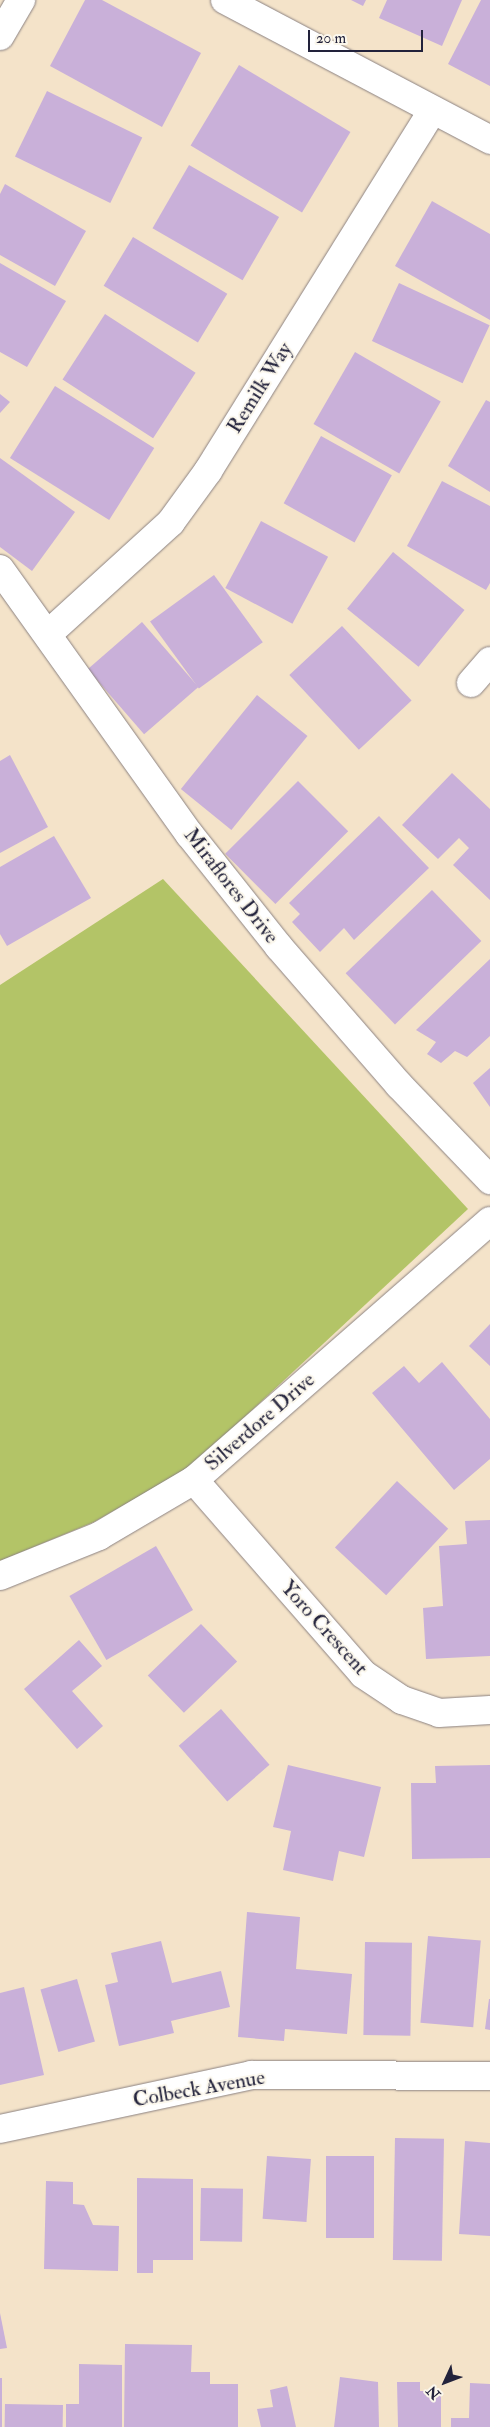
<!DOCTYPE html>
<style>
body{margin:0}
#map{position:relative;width:490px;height:2427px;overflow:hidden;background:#f4e3c9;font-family:"IM FELL Double Pica",serif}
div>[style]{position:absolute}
.green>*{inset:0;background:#b3c467}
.building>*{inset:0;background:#c9b0d9;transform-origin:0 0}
.roads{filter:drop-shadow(0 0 1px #8b8282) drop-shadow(0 0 1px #8b8282)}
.minor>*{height:28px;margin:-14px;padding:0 14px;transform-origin:14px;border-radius:14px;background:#fff}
span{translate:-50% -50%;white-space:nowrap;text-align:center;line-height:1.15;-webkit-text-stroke:4px #fbf7ec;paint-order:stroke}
.street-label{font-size:21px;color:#22223b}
.north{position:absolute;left:420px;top:2357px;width:50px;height:50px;-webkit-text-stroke:4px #fbf7ec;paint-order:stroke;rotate:227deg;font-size:14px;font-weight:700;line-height:20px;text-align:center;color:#22223b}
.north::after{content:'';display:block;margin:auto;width:18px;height:22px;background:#22223b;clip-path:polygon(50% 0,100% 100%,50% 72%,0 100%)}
.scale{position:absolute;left:308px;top:30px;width:115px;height:22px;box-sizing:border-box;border:2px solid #22223b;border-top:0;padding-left:6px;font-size:15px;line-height:18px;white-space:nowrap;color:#22223b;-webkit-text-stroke:4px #fbf7ec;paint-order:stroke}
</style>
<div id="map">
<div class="green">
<i style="clip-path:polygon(163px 879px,468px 1209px,191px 1467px,94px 1522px,0 1561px,0 985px)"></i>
</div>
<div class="building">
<i style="clip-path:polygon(85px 0,102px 0,201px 53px,162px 127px,50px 66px)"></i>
<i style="clip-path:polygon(351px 0,366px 0,363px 6px)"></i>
<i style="clip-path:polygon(387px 0,462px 0,442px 46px,379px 18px)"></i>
<i style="clip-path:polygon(481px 0,490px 0,490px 86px,448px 64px)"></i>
<i style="left:239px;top:65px;width:130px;height:94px;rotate:31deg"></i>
<i style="left:47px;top:91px;width:106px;height:73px;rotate:26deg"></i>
<i style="left:189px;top:165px;width:104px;height:73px;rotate:30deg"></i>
<i style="clip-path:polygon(5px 184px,86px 231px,55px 286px,0 255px,0 194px)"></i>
<i style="clip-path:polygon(432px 201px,490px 234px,490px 320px,395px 266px)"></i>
<i style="left:133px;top:237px;width:110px;height:57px;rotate:31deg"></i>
<i style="clip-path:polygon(0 263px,66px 301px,27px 367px,0 352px)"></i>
<i style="left:399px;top:283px;width:100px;height:64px;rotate:25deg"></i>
<i style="left:105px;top:314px;width:108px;height:78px;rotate:33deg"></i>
<i style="left:355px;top:352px;width:99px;height:83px;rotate:30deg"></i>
<i style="left:55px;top:386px;width:117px;height:85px;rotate:32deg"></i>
<i style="clip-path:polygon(0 394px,10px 402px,0 413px)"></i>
<i style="clip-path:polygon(486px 400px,490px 402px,490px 492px,448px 466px)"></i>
<i style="left:321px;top:436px;width:81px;height:77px;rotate:29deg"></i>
<i style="clip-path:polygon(0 458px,75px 512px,32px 571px,0 547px)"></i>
<i style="clip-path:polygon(442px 481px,490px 506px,490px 583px,486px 590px,407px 546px)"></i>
<i style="left:261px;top:521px;width:76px;height:76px;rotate:28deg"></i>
<i style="left:393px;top:552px;width:92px;height:73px;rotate:39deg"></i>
<i style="left:214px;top:575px;width:83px;height:79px;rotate:54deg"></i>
<i style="left:142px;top:622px;width:86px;height:72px;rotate:49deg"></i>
<i style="left:342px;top:626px;width:102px;height:72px;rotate:47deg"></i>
<i style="left:257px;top:695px;width:65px;height:121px;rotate:39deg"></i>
<i style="clip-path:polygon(10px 755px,48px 827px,0 853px,0 761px)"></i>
<i style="clip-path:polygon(452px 773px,490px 809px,490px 900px,453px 865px,469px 848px,459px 838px,438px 859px,402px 825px)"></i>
<i style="left:298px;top:781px;width:71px;height:103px;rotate:45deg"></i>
<i style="clip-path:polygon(379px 816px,429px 868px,354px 940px,344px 928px,320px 952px,292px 922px,300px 914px,289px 903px)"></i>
<i style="clip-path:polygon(54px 836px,91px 898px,7px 946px,0 934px,0 867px)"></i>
<i style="left:432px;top:890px;width:71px;height:120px;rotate:46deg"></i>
<i style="clip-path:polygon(490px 959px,490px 1036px,467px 1057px,455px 1051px,441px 1063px,427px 1054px,436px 1042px,416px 1030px)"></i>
<i style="clip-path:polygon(490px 1068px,490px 1107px,473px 1083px)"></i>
<i style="clip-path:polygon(490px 1324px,490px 1366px,469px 1346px)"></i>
<i style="clip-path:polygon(442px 1362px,490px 1419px,490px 1459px,454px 1490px,372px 1393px,404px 1366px,419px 1383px)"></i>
<i style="left:397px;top:1481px;width:70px;height:91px;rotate:43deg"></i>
<i style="clip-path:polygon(490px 1520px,490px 1656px,426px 1659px,423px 1608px,443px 1606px,439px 1546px,467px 1544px,465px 1521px)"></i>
<i style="left:156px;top:1546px;width:74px;height:100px;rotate:60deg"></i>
<i style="left:201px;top:1624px;width:52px;height:74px;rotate:46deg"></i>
<i style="clip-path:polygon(79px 1640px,102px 1666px,72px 1691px,103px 1726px,77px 1749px,24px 1689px)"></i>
<i style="left:221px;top:1709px;width:74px;height:56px;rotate:49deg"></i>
<i style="clip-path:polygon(288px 1765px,381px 1787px,364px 1857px,339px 1851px,333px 1881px,283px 1870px,291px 1831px,273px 1827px)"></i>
<i style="clip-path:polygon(490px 1765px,490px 1858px,412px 1859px,411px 1783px,436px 1783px,435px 1766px)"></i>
<i style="clip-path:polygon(247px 1912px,300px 1917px,296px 1969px,352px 1974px,347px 2034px,285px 2029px,284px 2041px,238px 2037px)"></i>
<i style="left:428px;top:1936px;width:53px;height:87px;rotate:5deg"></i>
<i style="clip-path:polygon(161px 1941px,172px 1983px,221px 1971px,230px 2007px,171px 2021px,174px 2033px,119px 2046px,105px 1985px,118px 1982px,111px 1953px)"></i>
<i style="left:365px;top:1942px;width:47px;height:93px;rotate:1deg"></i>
<i style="left:77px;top:1979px;width:65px;height:38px;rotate:74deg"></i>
<i style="clip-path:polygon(24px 1987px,44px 2075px,0 2085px,0 1993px)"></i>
<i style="clip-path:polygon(489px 1999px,490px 1999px,490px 2030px,485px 2029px)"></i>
<i style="left:395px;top:2138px;width:49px;height:122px;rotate:1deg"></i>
<i style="clip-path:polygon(465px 2141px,490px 2143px,490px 2236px,459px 2234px)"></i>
<i style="left:267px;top:2156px;width:44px;height:63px;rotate:4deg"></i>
<i style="left:326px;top:2156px;width:48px;height:82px"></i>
<i style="clip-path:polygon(137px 2178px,193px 2179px,193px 2260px,153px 2260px,153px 2273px,137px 2273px)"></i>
<i style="clip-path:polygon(46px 2181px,73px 2182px,73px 2204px,84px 2205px,93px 2225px,119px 2226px,118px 2271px,44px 2269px)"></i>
<i style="left:201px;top:2188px;width:42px;height:53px;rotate:1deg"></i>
<i style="clip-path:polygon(0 2313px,7px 2348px,0 2349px)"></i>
<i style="clip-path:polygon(125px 2344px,192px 2345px,191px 2372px,210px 2372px,210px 2384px,238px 2384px,238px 2427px,124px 2427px)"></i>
<i style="clip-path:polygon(79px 2364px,122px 2365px,122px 2427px,66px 2427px,66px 2404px,79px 2404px)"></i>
<i style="clip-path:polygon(340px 2377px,378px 2382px,379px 2427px,334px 2427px)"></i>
<i style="left:0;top:2378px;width:2px;height:49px"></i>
<i style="clip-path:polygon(397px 2382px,420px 2382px,420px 2391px,441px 2391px,441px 2427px,398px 2427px)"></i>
<i style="clip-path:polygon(470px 2383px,490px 2384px,490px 2427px,451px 2427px,451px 2418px,469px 2418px)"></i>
<i style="clip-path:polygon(287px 2386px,296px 2427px,261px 2427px,257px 2409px,273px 2407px,270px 2390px)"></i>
<i style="left:5px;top:2404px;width:58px;height:23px;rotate:1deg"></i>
</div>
<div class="roads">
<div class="minor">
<i style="left:225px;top:0;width:300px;rotate:27.8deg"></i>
<i style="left:0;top:36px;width:42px;rotate:-59.7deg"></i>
<i style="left:0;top:569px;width:327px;rotate:54.5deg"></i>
<i style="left:190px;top:835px;width:143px;rotate:51.5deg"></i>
<i style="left:279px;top:947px;width:183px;rotate:49deg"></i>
<i style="left:399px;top:1085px;width:132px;rotate:46.2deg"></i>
<i style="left:48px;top:634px;width:166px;rotate:-42.3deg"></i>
<i style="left:171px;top:522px;width:63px;rotate:-54deg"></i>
<i style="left:208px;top:471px;width:425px;rotate:-58.1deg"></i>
<i style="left:471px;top:683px;width:29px;rotate:-49deg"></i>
<i style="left:194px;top:1480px;width:257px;rotate:48.9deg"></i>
<i style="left:363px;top:1674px;width:47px;rotate:33.7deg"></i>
<i style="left:402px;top:1700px;width:39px;rotate:19deg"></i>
<i style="left:439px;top:1713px;width:51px;rotate:-3.4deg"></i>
<i style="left:0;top:1576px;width:107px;rotate:-22deg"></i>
<i style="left:99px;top:1536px;width:110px;rotate:-30.5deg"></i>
<i style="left:194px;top:1480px;width:393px;rotate:-41.2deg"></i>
<i style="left:0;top:2129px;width:257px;rotate:-12.1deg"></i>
<i style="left:251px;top:2075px;width:239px;rotate:0.2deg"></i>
</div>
</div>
<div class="street-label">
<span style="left:260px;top:388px;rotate:-58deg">Remilk Way</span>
<span style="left:231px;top:886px;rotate:52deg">Miraflores Drive</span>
<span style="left:260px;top:1422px;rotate:-41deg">Silverdore Drive</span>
<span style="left:324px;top:1628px;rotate:48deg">Yoro Crescent</span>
<span style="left:199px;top:2089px;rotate:-10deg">Colbeck Avenue</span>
</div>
<div class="north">N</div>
<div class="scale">20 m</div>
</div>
